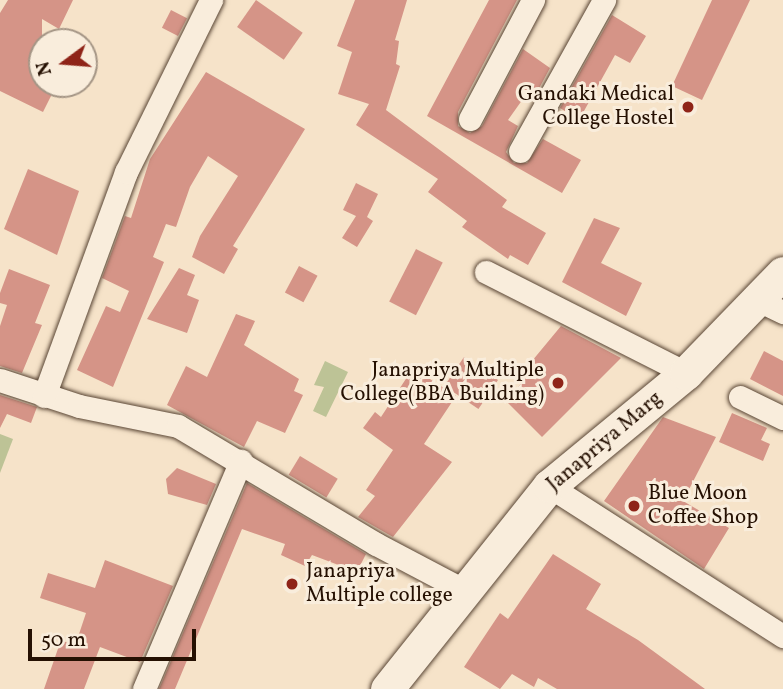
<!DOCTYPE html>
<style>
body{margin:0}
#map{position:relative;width:783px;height:689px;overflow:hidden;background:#f6e3c9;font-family:Vollkorn,serif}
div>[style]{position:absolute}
.green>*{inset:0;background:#bdc396}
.building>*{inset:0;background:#d59487;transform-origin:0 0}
.roads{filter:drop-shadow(0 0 2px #594534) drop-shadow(0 0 2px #594534)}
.street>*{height:23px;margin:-11.5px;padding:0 11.5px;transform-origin:11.5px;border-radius:11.5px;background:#f9eddc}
.secondary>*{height:33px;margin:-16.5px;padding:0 16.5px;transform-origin:16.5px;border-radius:16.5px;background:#f9eddc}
.dots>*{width:19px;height:19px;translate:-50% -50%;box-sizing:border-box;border:4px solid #f9eddc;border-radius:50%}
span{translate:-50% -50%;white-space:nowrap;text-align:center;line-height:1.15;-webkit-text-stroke:6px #f9eddc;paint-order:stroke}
.poi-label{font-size:21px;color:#251002}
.right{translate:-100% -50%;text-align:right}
.left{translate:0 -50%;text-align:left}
.street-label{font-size:21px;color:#251002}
.north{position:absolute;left:28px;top:28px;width:70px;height:70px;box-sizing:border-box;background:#f9eddc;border:2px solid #a49585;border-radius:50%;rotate:254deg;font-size:19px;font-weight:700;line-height:28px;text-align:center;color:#251002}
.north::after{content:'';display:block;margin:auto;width:24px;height:32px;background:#8f2418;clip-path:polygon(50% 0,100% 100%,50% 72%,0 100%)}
.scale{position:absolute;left:28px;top:629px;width:168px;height:32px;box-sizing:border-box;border:4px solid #251002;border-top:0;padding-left:9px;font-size:21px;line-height:24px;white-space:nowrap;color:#251002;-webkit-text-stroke:5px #f9eddc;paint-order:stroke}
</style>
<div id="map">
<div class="green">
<i style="clip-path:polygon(325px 361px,348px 372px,326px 417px,313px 411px,324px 387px,314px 385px)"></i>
<i style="clip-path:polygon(0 434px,13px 439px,0 473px)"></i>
</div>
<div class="building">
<i style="clip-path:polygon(8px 0,73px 0,59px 29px,42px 19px,42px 84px,57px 84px,43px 112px,0 91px,0 13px)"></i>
<i style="left:256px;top:0;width:57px;height:33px;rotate:35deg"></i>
<i style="clip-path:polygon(355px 0,407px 0,395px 40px,399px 41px,396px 64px,400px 66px,386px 110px,507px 200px,502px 207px,546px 233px,528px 265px,510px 255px,508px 259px,462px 227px,467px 221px,428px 192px,438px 179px,356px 125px,369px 104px,338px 94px,352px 52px,337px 46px)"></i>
<i style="clip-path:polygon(489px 0,517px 0,458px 112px,458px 126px,470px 133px,482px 126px,523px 49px,550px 68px,536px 94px,530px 89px,508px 120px,518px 126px,506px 152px,514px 163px,527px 163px,543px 139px,581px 160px,562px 193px,427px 116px)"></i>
<i style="clip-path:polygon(712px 0,750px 0,702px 100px,672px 86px)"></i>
<i style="left:171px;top:10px;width:18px;height:20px;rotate:27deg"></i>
<i style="clip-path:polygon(612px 15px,646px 36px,630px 63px,615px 55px,579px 120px,560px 108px)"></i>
<i style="clip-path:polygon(206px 72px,305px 129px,233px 246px,238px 249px,224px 274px,192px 257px,200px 236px,238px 176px,208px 156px,190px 187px,176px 227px,166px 224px,153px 257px,164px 262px,113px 387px,77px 370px,106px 306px,120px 312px,129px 291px,102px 278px,125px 216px,131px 218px,150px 159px)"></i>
<i style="clip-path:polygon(28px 169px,79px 191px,57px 255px,4px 229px)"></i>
<i style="clip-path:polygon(356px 183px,378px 194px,367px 217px,373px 221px,357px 247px,342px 238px,356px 216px,343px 210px)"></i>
<i style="clip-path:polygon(594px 218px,620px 228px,601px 263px,642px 283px,626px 316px,562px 282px)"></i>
<i style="left:416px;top:249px;width:30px;height:59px;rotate:27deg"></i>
<i style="left:299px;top:266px;width:21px;height:30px;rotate:28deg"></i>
<i style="clip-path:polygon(179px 268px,195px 275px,187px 295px,199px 300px,187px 333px,147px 319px)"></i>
<i style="clip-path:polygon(9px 269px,50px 285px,35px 323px,42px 325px,22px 373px,0 366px,0 326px,7px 305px,0 303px,0 293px)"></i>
<i style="clip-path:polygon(236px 314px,255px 321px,244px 345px,299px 379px,294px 391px,303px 395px,285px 433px,257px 421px,244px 447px,167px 405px,186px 366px,207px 377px)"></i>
<i style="clip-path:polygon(561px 326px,621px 358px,542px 437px,506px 401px,537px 365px,532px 361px)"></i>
<i style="clip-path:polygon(764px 351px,783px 361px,783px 396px,750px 379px)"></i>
<i style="left:464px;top:357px;width:41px;height:35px;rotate:34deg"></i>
<i style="clip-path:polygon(413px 368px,456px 396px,424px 444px,452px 462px,393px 537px,358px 517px,375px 496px,366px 490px,393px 450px,363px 428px,375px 412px,381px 417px)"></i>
<i style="clip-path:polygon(0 395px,37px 407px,31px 423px,7px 414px,0 428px)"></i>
<i style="clip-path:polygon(732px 413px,767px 428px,761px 440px,770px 444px,763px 461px,719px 442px)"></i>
<i style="clip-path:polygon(663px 417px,716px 437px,683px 501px,729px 528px,704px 569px,604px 501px)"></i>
<i style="left:300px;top:456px;width:44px;height:22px;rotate:31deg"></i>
<i style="clip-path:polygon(177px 468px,216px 484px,207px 505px,168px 494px,166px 479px)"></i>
<i style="clip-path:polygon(247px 483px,366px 554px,357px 572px,312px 555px,305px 566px,281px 555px,285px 544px,242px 529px,175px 689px,159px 689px)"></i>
<i style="clip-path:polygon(553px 554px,601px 584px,586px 609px,638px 640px,705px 689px,557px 689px,538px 678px,534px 687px,512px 674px,500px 689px,464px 667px,500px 613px,508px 619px)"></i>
<i style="clip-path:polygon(105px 560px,173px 586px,140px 662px,100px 647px,84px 689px,44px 689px,61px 640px,75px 646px,86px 613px,40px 598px,48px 573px,95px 588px)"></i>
</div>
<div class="roads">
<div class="street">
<i style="left:470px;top:119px;width:135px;rotate:-62.1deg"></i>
<i style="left:520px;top:151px;width:173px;rotate:-60.9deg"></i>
<i style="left:486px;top:272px;width:224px;rotate:26.8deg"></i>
<i style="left:758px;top:300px;width:28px;rotate:26deg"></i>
<i style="left:0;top:380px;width:83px;rotate:18.2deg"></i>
<i style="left:79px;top:406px;width:101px;rotate:11.4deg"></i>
<i style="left:178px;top:426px;width:230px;rotate:30.8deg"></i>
<i style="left:376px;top:544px;width:103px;rotate:27.8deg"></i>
<i style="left:44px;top:396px;width:239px;rotate:-69.9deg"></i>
<i style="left:126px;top:172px;width:192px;rotate:-63.7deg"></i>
<i style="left:740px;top:397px;width:48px;rotate:26deg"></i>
<i style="left:549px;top:486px;width:278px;rotate:32.7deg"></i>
<i style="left:144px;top:689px;width:248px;rotate:-67deg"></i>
</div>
<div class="secondary">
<i style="left:387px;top:689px;width:260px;rotate:-51.4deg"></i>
<i style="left:549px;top:486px;width:178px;rotate:-39.5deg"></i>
<i style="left:686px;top:373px;width:139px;rotate:-45.9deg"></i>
</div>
</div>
<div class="dots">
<i style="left:688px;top:107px;background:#8f2418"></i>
<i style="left:558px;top:383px;background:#8f2418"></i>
<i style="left:634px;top:506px;background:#8f2418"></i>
<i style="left:292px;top:584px;background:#8f2418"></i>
</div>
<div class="poi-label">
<span class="right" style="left:674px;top:107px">Gandaki Medical<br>College Hostel</span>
<span class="right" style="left:544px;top:383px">Janapriya Multiple<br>College(BBA Building)</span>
<span class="left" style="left:648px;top:506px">Blue Moon<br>Coffee Shop</span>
<span class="left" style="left:306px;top:584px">Janapriya<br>Multiple college</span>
</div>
<div class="street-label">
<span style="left:605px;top:442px;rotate:-40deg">Janapriya Marg</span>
</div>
<div class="north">N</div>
<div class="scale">50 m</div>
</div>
